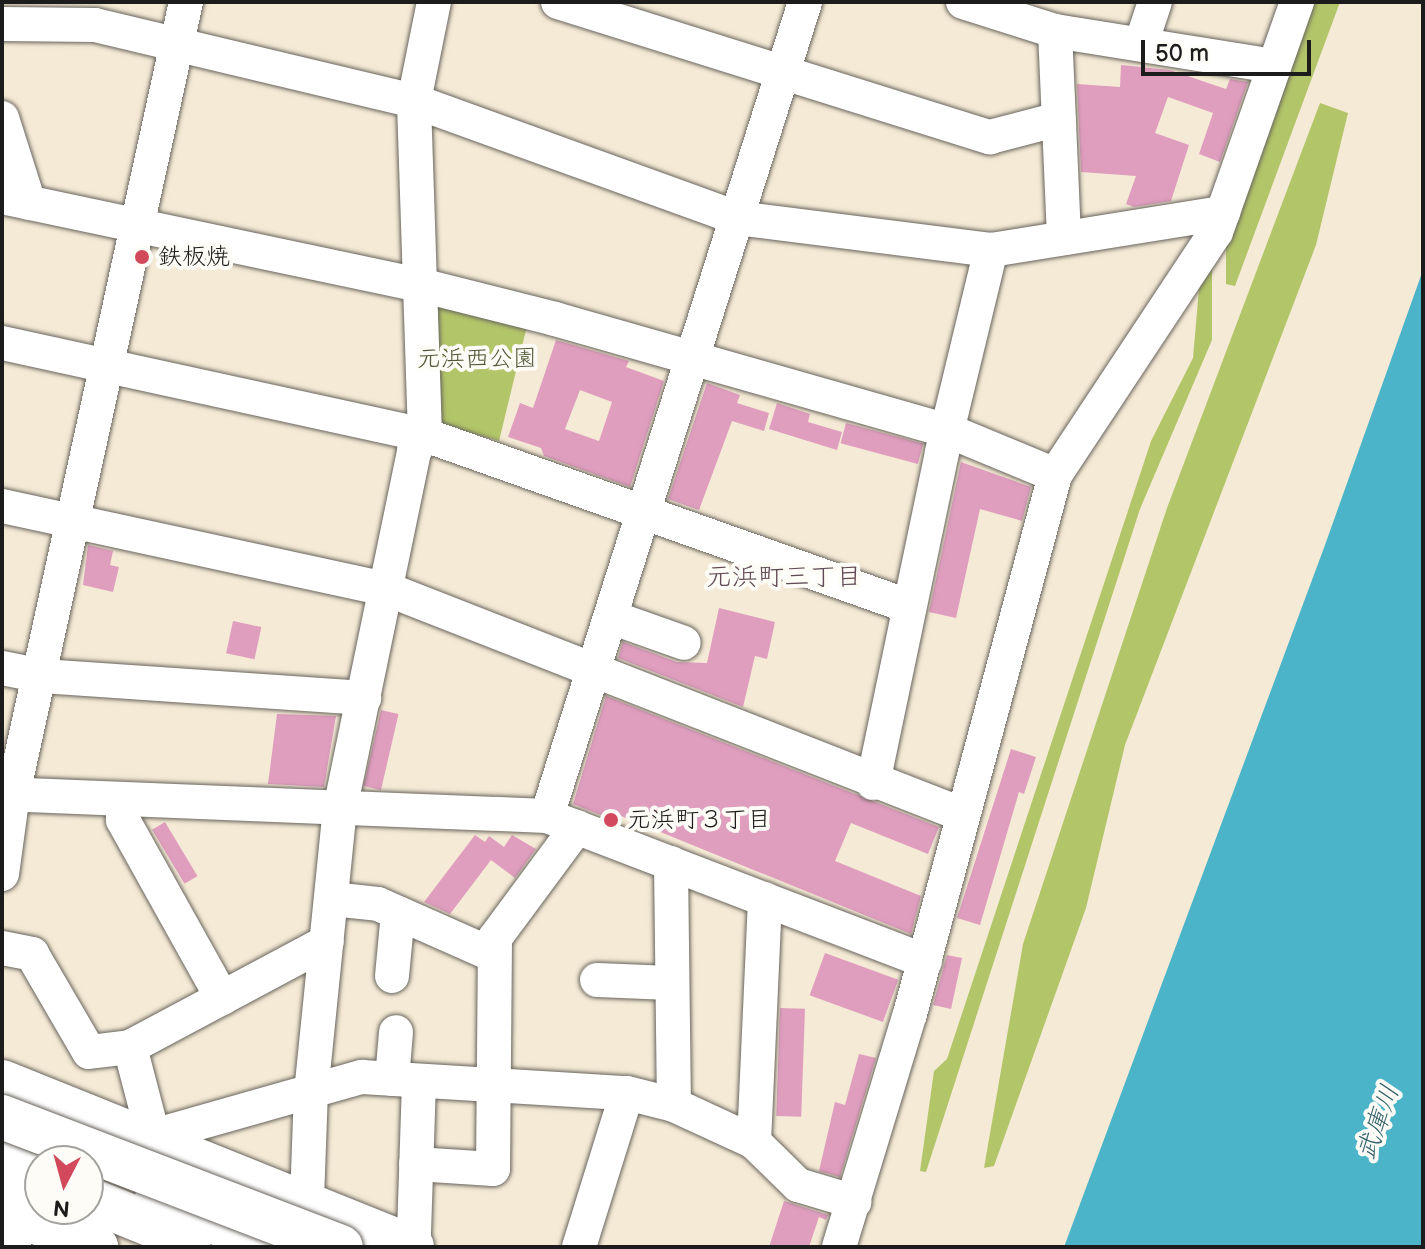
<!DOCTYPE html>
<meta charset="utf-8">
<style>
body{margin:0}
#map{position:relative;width:1425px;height:1249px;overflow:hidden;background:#f5ead5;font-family:"Balsamiq Sans","Klee One",sans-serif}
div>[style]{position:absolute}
.green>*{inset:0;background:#b3c569}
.water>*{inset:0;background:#4bb4c9}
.building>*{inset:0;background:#e09ebf;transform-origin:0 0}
.roads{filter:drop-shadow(0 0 2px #68645d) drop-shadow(0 0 2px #68645d)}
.minor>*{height:34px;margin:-17px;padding:0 17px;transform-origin:17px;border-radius:17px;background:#fff}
.highway>*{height:44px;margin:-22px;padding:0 22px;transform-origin:22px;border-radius:22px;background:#fff}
.bridges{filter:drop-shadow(0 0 2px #68645d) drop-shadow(0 0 2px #68645d)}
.highway-bridge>*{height:44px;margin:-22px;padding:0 22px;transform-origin:22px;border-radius:22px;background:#fff}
.dots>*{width:22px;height:22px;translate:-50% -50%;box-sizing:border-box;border:4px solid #fdfcf7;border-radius:50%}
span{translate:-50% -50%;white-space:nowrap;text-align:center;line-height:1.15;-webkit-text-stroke:8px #fdfcf7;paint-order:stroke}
.poi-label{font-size:24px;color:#1c1c1c}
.left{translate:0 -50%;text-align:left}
.park-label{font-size:24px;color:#515737}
.neighbourhood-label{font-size:26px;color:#614a55}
.water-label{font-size:26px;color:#31606a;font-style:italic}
.frame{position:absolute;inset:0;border:4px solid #1c1c1c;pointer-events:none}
.north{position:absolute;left:24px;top:1145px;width:80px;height:80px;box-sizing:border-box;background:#fdfcf7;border:2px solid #a3a29f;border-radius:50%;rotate:186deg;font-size:22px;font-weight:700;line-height:32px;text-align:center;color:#1c1c1c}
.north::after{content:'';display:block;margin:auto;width:28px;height:36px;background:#d1495b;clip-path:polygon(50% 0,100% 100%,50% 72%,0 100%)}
.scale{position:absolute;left:1141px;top:40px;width:170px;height:36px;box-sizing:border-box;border:4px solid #1c1c1c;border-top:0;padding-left:10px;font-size:24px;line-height:28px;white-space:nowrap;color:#1c1c1c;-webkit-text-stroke:6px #fdfcf7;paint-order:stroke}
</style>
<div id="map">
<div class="green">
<i style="clip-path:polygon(1310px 2px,1340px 2px,1235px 286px,1226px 284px,1226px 240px)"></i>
<i style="clip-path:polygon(1320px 103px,1348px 113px,1316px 245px,1125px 745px,1086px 908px,994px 1166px,984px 1168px,1023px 944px,1167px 508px)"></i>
<i style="clip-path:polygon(1212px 264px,1212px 340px,1140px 509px,926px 1172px,920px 1171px,934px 1071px,947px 1059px,1151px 441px,1193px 358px,1200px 277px)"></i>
<i style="clip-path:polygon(436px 303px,527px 326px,499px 441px,437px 423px)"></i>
</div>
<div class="water">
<i style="clip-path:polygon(1423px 270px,1423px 1247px,1064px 1247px,1325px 545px)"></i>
</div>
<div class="building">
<i style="clip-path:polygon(1121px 65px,1170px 70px,1226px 89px,1230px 79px,1248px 82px,1220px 162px,1199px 154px,1213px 113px,1168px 97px,1155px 133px,1189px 145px,1171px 201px,1134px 207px,1126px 204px,1136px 176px,1081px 172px,1077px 84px,1120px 87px)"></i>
<i style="clip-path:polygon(evenodd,556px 340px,629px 361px,626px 367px,664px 381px,630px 487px,544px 456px,541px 448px,508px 437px,520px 403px,533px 408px,556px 340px,580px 390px,612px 402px,599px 441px,565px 429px,580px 390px)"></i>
<i style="clip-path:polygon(707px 383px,740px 395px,737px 403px,769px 413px,764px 431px,732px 421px,699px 510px,668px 499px)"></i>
<i style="clip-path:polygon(777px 403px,810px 414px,808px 422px,842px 432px,837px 450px,769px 429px)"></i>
<i style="left:846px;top:423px;width:80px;height:21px;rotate:15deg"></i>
<i style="clip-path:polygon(961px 462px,1031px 487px,1022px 521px,980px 509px,956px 618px,929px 612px)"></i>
<i style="clip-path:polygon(88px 545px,113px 551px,110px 565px,119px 567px,113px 592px,83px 585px)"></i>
<i style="clip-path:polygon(719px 608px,775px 622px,767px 659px,755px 656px,743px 707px,618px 658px,623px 642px,677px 662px,707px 663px)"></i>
<i style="left:233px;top:621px;width:29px;height:33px;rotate:12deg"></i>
<i style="clip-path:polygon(606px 696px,939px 827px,928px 854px,851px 823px,835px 861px,921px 896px,911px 934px,621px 816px,605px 811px,603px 816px,573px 804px)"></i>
<i style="left:381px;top:710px;width:18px;height:78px;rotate:13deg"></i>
<i style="clip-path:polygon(277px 714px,336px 716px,324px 787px,268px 784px)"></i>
<i style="clip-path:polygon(1011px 749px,1036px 757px,1024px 794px,1019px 792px,980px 925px,957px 918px)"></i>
<i style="left:165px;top:822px;width:63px;height:15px;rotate:59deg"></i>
<i style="clip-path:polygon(475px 835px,485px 842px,489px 836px,504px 847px,512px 835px,536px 849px,515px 878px,491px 860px,450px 914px,424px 902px)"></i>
<i style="left:825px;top:953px;width:78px;height:45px;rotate:20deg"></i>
<i style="clip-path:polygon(947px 955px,962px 958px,951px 1009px,933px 1005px)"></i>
<i style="left:780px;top:1008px;width:25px;height:108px;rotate:2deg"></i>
<i style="clip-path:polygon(859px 1054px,876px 1058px,840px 1177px,819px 1171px,835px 1102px,845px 1105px)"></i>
<i style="clip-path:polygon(784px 1201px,828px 1215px,826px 1220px,819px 1217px,809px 1247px,769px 1247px)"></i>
</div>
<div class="roads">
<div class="minor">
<i style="left:558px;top:2px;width:453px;rotate:17.4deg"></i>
<i style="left:990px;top:137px;width:71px;rotate:-14.6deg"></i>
<i style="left:963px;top:2px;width:96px;rotate:17.5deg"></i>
<i style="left:1055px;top:31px;width:222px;rotate:9.1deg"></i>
<i style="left:2px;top:24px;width:93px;rotate:0.6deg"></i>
<i style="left:95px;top:25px;width:328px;rotate:13.4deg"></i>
<i style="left:414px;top:101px;width:344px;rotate:19.9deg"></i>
<i style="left:737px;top:218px;width:256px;rotate:7.2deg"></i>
<i style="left:1055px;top:31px;width:207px;rotate:87.5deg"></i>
<i style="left:1141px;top:44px;width:44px;rotate:-71.6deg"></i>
<i style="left:2px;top:118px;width:89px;rotate:72.4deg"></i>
<i style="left:2px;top:197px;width:427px;rotate:11.9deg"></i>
<i style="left:420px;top:285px;width:139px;rotate:14.1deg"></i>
<i style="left:555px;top:319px;width:410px;rotate:15.9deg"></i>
<i style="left:949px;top:431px;width:115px;rotate:22.5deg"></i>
<i style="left:2px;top:343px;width:433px;rotate:12.3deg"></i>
<i style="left:425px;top:435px;width:512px;rotate:19.5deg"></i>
<i style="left:2px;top:506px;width:396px;rotate:12.2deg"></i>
<i style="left:389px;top:590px;width:614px;rotate:21.39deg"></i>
<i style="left:611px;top:617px;width:77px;rotate:19.6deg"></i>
<i style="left:2px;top:668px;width:41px;rotate:11.3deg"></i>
<i style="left:42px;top:676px;width:323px;rotate:3.9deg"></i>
<i style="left:873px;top:783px;width:338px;rotate:-78.2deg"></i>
<i style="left:942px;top:452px;width:208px;rotate:-76.4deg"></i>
<i style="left:991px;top:250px;width:235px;rotate:-9.1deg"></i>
<i style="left:2px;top:794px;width:545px;rotate:2.31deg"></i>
<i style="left:547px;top:816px;width:405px;rotate:21deg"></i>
<i style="left:123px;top:802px;width:18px;rotate:90deg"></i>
<i style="left:123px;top:820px;width:204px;rotate:60.9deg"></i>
<i style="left:547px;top:816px;width:854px;rotate:-72.41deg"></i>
<i style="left:671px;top:863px;width:242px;rotate:89.3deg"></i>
<i style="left:2px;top:874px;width:81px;rotate:-82.2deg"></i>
<i style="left:13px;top:794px;width:811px;rotate:-77.68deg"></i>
<i style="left:332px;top:899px;width:46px;rotate:6.2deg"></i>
<i style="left:378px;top:904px;width:126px;rotate:23.9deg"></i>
<i style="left:2px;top:948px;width:31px;rotate:11deg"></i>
<i style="left:32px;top:954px;width:113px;rotate:59.8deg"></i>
<i style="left:89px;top:1052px;width:41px;rotate:-7deg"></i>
<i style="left:130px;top:1047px;width:223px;rotate:-28.1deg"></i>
<i style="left:392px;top:976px;width:63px;rotate:-84.6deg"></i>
<i style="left:597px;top:980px;width:74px;rotate:2.3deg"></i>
<i style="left:130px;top:1047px;width:99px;rotate:75.4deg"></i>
<i style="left:392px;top:1079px;width:47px;rotate:-85.1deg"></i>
<i style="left:754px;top:1142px;width:243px;rotate:-87.4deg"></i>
<i style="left:155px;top:1143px;width:16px;rotate:-43deg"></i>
<i style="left:167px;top:1132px;width:203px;rotate:-15.8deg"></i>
<i style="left:362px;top:1077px;width:265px;rotate:3.5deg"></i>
<i style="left:627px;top:1093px;width:49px;rotate:14.3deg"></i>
<i style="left:674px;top:1105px;width:88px;rotate:24.8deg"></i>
<i style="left:754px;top:1142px;width:62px;rotate:44.3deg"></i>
<i style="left:798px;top:1185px;width:59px;rotate:16.6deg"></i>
<i style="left:416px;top:1164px;width:77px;rotate:3.7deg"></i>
<i style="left:493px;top:1169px;width:231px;rotate:-89.5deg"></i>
<i style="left:495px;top:938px;width:138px;rotate:-53.5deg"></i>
<i style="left:306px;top:1227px;width:134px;rotate:-87.9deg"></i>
<i style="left:311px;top:1093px;width:285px;rotate:-84.2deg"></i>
<i style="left:340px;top:809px;width:366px;rotate:-78.3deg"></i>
<i style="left:414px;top:451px;width:19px;rotate:-55deg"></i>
<i style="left:425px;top:435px;width:334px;rotate:-91.9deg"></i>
<i style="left:414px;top:101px;width:101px;rotate:-78.6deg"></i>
<i style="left:409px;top:1246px;width:14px;rotate:-69deg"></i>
<i style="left:414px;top:1233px;width:152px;rotate:-88.1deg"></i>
<i style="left:579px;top:1247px;width:161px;rotate:-72.7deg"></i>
<i style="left:839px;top:1247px;width:244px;rotate:-73.1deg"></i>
<i style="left:910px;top:1014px;width:558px;rotate:-74.94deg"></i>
<i style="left:1055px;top:475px;width:291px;rotate:-56.5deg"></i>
<i style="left:1216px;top:232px;width:244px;rotate:-70.6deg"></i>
</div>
<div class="highway">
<i style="left:2px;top:1082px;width:442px;rotate:21.9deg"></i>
<i style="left:2px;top:1164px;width:41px;rotate:22.8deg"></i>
<i style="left:157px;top:1198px;width:128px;rotate:22.6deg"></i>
<i style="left:88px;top:1199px;width:109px;rotate:22.1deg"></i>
<i style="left:2px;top:1208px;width:102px;rotate:22.5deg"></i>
<i style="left:2px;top:1244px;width:8px;rotate:23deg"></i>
</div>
</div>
<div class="bridges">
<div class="highway-bridge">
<i style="left:2px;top:1117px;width:363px;rotate:21deg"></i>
</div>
</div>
<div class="dots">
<i style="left:142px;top:257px;background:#d1495b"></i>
<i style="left:611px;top:820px;background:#d1495b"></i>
</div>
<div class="poi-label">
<span class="left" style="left:158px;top:257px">鉄板焼</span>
<span class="left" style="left:627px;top:820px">元浜町３丁目</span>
</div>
<div class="park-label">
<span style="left:477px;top:359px">元浜西公園</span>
</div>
<div class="neighbourhood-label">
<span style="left:784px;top:578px">元浜町三丁目</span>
</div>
<div class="water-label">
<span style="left:1379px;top:1123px;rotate:-70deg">武庫川</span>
</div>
<div class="frame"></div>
<div class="north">N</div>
<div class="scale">50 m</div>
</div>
